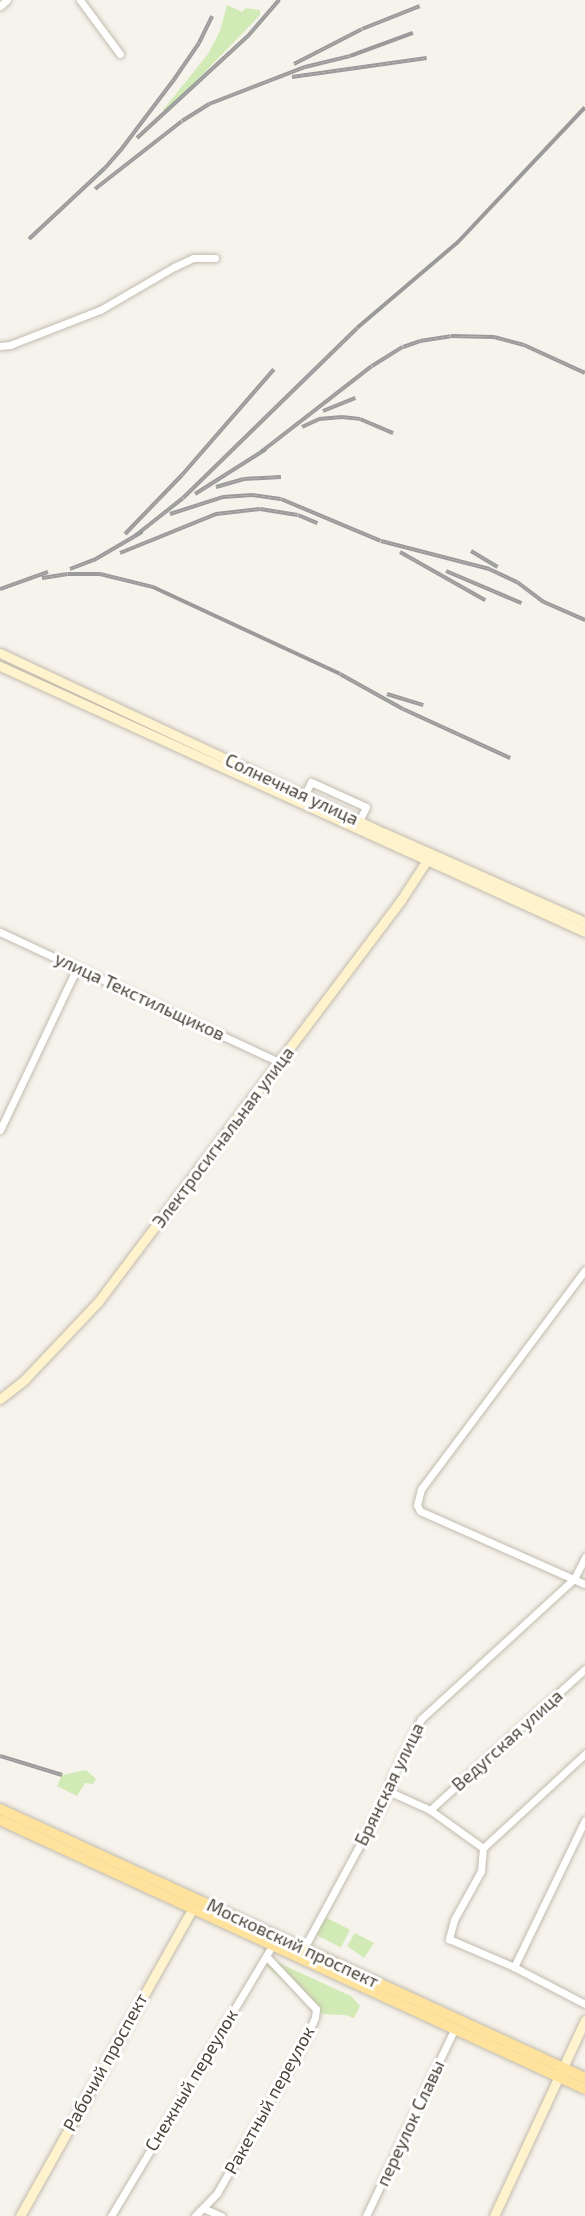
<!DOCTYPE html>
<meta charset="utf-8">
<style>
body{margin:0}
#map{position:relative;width:585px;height:2216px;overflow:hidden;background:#f6f3ec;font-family:"Exo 2",sans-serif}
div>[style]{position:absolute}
.green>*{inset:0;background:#d2eab5;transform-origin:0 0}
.roads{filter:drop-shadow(0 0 2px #c2bbae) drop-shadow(0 0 2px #c2bbae)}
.street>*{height:7px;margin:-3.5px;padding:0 3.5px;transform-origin:3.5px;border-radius:3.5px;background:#fff}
.secondary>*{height:9px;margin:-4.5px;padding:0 4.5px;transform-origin:4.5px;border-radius:4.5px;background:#fff3cd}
.primary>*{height:10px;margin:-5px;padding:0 5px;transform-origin:5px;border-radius:5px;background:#ffe39c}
.rail>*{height:4px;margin-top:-2px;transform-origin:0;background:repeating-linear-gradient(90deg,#fff 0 4.5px,#9a9a9a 0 9px);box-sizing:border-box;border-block:2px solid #9a9a9a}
span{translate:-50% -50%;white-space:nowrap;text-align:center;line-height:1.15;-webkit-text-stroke:6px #fff;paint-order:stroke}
.street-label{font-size:18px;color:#4b4439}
</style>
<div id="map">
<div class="green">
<i style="clip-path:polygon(227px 5px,242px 12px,246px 8px,260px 10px,260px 15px,166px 112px,163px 110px,208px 54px,220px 31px)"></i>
<i style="clip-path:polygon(86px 1770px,96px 1779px,93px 1784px,85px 1783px,77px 1796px,57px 1786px,62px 1775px)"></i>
<i style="left:325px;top:1917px;width:28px;height:20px;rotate:27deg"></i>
<i style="clip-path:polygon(355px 1933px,374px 1943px,364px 1958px,347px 1946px)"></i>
<i style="clip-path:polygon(270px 1959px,351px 1996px,360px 2006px,354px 2018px,345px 2015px,322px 2014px,267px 1967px)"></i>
</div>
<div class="roads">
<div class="street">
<i style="left:80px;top:0;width:67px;rotate:53.5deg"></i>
<i style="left:0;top:6px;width:9px;rotate:-41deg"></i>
<i style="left:0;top:346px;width:10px;rotate:-6deg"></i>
<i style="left:10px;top:345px;width:97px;rotate:-21.3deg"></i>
<i style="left:100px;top:310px;width:86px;rotate:-30.2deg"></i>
<i style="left:174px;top:267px;width:21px;rotate:-25deg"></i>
<i style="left:193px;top:258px;width:22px"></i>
<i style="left:305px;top:794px;width:13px;rotate:-63deg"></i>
<i style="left:311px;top:782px;width:60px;rotate:24.4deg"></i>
<i style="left:366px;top:807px;width:16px;rotate:117deg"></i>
<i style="left:0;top:932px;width:308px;rotate:25deg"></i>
<i style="left:0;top:1130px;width:179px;rotate:-64.6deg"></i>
<i style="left:585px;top:1270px;width:274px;rotate:126.8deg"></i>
<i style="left:421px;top:1489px;width:16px;rotate:104deg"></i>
<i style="left:417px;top:1505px;width:7px;rotate:63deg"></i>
<i style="left:420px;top:1511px;width:180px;rotate:23.9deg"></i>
<i style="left:388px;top:1791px;width:46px;rotate:24.3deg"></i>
<i style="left:430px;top:1810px;width:65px;rotate:35.6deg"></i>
<i style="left:483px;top:1848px;width:23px;rotate:95deg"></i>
<i style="left:481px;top:1871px;width:56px;rotate:118.9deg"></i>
<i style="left:454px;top:1920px;width:20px;rotate:105deg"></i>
<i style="left:449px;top:1939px;width:71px;rotate:23.3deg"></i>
<i style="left:514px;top:1967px;width:80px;rotate:27.5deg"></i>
<i style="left:430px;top:1810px;width:210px;rotate:-42.3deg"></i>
<i style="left:483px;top:1848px;width:139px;rotate:-42.7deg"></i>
<i style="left:304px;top:1948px;width:168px;rotate:-61.6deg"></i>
<i style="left:384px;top:1800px;width:21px;rotate:-71deg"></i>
<i style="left:391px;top:1780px;width:68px;rotate:-63.8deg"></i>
<i style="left:421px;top:1719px;width:207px;rotate:-42.5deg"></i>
<i style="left:574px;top:1579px;width:25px;rotate:-63deg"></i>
<i style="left:514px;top:1967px;width:163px;rotate:-64.2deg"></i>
<i style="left:203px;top:2208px;width:20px;rotate:24deg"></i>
<i style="left:111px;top:2216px;width:314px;rotate:-59.2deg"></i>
<i style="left:195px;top:2216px;width:32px;rotate:-46deg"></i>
<i style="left:217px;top:2193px;width:174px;rotate:-60.1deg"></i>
<i style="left:304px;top:2042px;width:27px;rotate:-66deg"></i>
<i style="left:315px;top:2017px;width:8px;rotate:-83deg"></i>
<i style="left:316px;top:2009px;width:71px;rotate:-133.3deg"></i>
<i style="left:366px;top:2216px;width:206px;rotate:-64.7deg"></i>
</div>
<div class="secondary">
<i style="left:0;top:653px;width:425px;rotate:25.1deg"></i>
<i style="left:385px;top:833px;width:219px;rotate:24deg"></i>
<i style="left:0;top:666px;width:643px;rotate:24.45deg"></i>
<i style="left:0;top:1399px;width:31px;rotate:-38deg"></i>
<i style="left:24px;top:1380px;width:108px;rotate:-46.5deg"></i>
<i style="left:98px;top:1302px;width:503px;rotate:-52.99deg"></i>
<i style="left:401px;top:900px;width:55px;rotate:-56.9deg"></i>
<i style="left:20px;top:2216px;width:352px;rotate:-60.7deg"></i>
<i style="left:494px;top:2216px;width:216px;rotate:-65.1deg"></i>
</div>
<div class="primary">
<i style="left:0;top:1809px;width:644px;rotate:24.69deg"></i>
<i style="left:0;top:1820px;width:644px;rotate:24.69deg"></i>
</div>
</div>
<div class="rail">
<i style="left:294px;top:64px;width:76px;rotate:-27.2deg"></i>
<i style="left:362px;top:29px;width:62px;rotate:-21.6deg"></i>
<i style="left:292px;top:77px;width:136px;rotate:-8deg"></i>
<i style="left:137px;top:138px;width:151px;rotate:-42.6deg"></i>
<i style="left:248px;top:36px;width:48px;rotate:-49.3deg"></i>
<i style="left:95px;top:189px;width:110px;rotate:-38deg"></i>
<i style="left:182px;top:121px;width:32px;rotate:-32deg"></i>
<i style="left:209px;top:104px;width:103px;rotate:-21.1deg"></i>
<i style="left:305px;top:67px;width:46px;rotate:-13.7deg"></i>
<i style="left:350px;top:56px;width:67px;rotate:-20.1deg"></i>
<i style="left:29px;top:239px;width:104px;rotate:-43.1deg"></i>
<i style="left:105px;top:168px;width:23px;rotate:-49deg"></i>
<i style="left:120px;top:151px;width:88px;rotate:-52.9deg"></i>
<i style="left:173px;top:81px;width:46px;rotate:-55.6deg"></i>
<i style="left:199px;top:43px;width:30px;rotate:-64deg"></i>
<i style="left:323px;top:411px;width:35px;rotate:-22deg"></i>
<i style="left:302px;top:427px;width:19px;rotate:-25deg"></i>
<i style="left:319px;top:419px;width:23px;rotate:-5deg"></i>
<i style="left:342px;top:417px;width:18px;rotate:6deg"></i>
<i style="left:360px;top:419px;width:36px;rotate:23deg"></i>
<i style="left:261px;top:452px;width:140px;rotate:-37.8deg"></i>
<i style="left:372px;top:366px;width:36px;rotate:-32deg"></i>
<i style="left:403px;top:347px;width:18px;rotate:-19deg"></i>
<i style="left:420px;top:341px;width:31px;rotate:-9deg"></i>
<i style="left:451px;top:336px;width:43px;rotate:1.3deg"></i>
<i style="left:494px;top:337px;width:31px;rotate:15deg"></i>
<i style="left:524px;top:345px;width:67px;rotate:24.7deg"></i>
<i style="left:216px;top:487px;width:29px;rotate:-16deg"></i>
<i style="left:244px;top:479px;width:37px;rotate:-3deg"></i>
<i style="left:195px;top:494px;width:84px;rotate:-32.4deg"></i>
<i style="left:170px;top:514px;width:56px;rotate:-17.8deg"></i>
<i style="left:223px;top:497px;width:29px;rotate:-4deg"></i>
<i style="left:252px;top:495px;width:29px;rotate:8deg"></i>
<i style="left:281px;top:499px;width:108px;rotate:22.8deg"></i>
<i style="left:381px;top:541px;width:112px;rotate:14.5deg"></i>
<i style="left:489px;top:569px;width:31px;rotate:25deg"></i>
<i style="left:517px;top:582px;width:34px;rotate:37deg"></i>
<i style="left:544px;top:602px;width:45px;rotate:23.7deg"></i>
<i style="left:125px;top:534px;width:82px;rotate:-46deg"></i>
<i style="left:182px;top:475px;width:140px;rotate:-49deg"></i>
<i style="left:135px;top:536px;width:61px;rotate:-38.4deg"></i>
<i style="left:183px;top:498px;width:243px;rotate:-44.3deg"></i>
<i style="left:357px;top:328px;width:133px;rotate:-40.4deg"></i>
<i style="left:458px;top:242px;width:185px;rotate:-46.7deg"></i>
<i style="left:471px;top:551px;width:31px;rotate:31deg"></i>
<i style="left:400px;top:552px;width:98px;rotate:29.5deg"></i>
<i style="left:120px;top:553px;width:104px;rotate:-22.1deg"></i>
<i style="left:216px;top:514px;width:44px;rotate:-6.5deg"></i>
<i style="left:260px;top:509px;width:38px;rotate:9deg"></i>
<i style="left:298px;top:515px;width:21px;rotate:23deg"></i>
<i style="left:70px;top:569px;width:26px;rotate:-21deg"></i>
<i style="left:94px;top:560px;width:56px;rotate:-30.3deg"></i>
<i style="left:446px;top:571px;width:82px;rotate:23.1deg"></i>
<i style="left:42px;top:578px;width:26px;rotate:-9deg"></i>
<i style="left:68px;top:574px;width:32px"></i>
<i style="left:100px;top:574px;width:55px;rotate:13.8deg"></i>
<i style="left:153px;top:587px;width:206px;rotate:24.9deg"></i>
<i style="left:340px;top:674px;width:72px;rotate:29.1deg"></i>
<i style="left:403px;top:709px;width:118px;rotate:24.6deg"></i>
<i style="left:0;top:589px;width:51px;rotate:-19.5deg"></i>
<i style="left:387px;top:694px;width:38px;rotate:17deg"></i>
<i style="left:0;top:1756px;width:65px;rotate:17deg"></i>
</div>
<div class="street-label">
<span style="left:292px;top:789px;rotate:25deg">Солнечная улица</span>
<span style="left:140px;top:996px;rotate:25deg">улица Текстильщиков</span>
<span style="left:223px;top:1137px;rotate:-53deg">Электросигнальная улица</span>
<span style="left:507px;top:1740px;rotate:-42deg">Ведугская улица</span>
<span style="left:389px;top:1784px;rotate:-64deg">Брянская улица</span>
<span style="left:293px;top:1943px;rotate:25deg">Московский проспект</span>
<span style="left:105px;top:2062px;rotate:-61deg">Рабочий проспект</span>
<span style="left:191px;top:2080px;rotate:-59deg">Снежный переулок</span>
<span style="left:269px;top:2100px;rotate:-61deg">Ракетный переулок</span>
<span style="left:410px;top:2123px;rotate:-65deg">переулок Славы</span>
</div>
</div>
